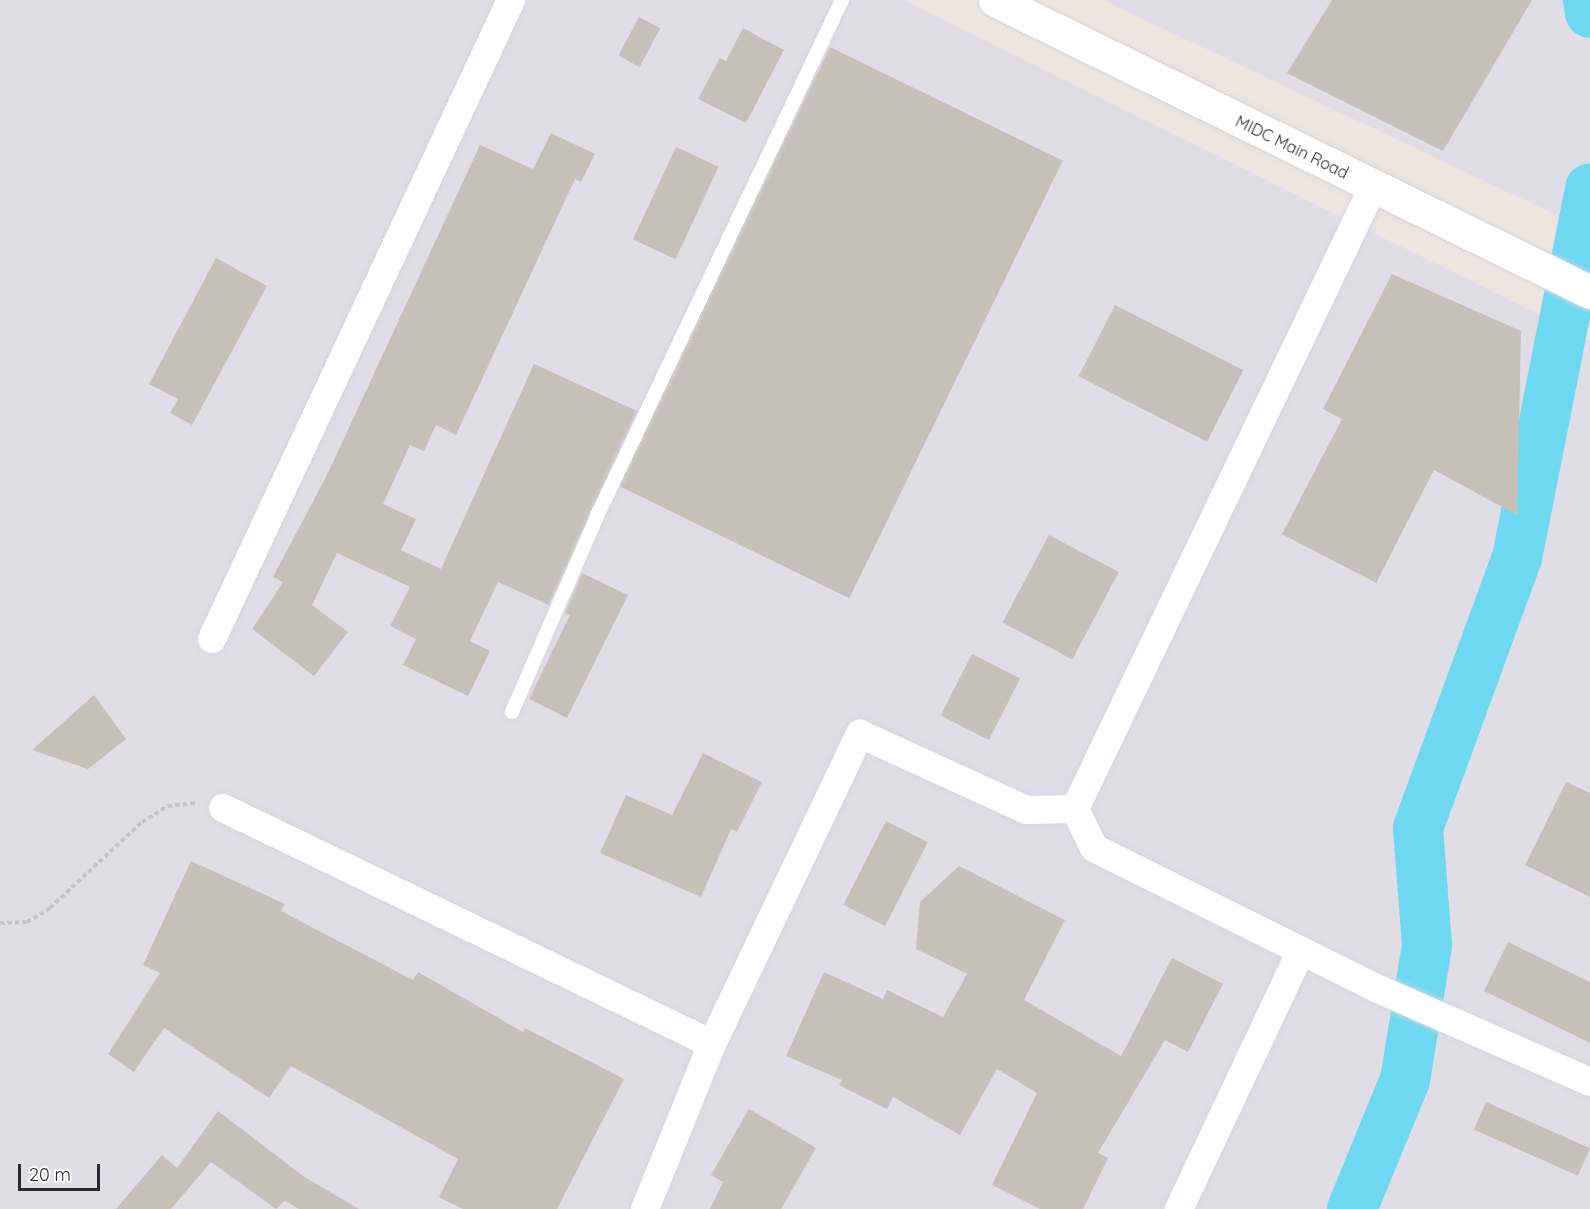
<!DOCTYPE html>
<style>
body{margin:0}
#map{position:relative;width:1590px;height:1209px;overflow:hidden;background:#ede5dd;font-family:Quicksand,sans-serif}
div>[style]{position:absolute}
.industrial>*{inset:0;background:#dfdee6}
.river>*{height:50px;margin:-25px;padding:0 25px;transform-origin:25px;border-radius:25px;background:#6ed8f1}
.building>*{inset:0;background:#c6c0b8;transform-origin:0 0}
.path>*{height:4px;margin-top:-2px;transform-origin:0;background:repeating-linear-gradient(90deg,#c4c4c4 0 4.5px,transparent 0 7.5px)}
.roads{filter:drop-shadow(0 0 2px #d2d7e4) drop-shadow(0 0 2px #d2d7e4)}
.lane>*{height:14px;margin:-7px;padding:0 7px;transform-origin:7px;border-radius:7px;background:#fff}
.street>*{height:28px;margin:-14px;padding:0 14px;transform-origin:14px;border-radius:14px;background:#fff}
.secondary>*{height:33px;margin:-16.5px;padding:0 16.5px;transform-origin:16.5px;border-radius:16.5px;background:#fff}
span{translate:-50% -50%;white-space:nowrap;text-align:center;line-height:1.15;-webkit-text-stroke:4.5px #fff;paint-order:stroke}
.street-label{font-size:16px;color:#2b2b2b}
.scale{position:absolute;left:18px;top:1164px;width:82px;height:27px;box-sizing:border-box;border:3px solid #2b2b2b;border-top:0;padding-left:8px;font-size:18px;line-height:21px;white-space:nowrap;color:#2b2b2b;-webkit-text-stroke:4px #fff;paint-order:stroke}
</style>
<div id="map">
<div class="industrial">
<i style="clip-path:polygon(0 0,903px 0,1590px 340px,1590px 1209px,0 1209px)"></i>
<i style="clip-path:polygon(1103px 0,1590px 0,1590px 231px)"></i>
</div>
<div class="river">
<i style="left:1588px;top:0;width:13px;rotate:81deg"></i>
<i style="left:1352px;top:1209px;width:139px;rotate:-67.7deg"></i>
<i style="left:1405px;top:1080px;width:137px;rotate:-80.7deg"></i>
<i style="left:1427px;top:945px;width:117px;rotate:-94.4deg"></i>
<i style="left:1418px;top:828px;width:288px;rotate:-69.9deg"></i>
<i style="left:1517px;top:558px;width:377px;rotate:-78.8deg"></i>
</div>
<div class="building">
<i style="clip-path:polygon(1332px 0,1532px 0,1443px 151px,1287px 73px)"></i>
<i style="left:639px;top:17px;width:24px;height:44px;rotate:28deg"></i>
<i style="clip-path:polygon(743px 28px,784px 50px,746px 123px,698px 99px,720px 58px,726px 61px)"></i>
<i style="left:830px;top:47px;width:259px;height:487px;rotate:26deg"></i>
<i style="clip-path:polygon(551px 133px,595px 154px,581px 182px,575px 179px,456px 435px,436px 425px,424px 451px,410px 445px,383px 504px,416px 519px,401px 550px,441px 569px,534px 364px,637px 411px,549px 605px,498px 582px,470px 641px,490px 651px,468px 696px,403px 665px,416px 639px,390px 626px,410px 587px,337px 553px,312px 605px,348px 632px,314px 676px,252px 629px,283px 582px,273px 577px,327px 475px,480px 145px,533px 169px)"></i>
<i style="left:676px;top:147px;width:47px;height:102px;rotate:25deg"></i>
<i style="clip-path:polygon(216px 258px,267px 286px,192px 425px,170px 413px,178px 399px,149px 384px)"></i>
<i style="clip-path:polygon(1392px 274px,1521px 331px,1517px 515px,1434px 470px,1376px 583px,1282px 534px,1342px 419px,1323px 409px)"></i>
<i style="left:1115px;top:305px;width:144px;height:80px;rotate:27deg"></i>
<i style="left:1049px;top:535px;width:79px;height:99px;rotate:28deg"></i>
<i style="clip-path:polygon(582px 573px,628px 595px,567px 718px,529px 699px,570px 615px,565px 613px)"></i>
<i style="left:972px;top:654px;width:54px;height:69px;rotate:27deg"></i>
<i style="clip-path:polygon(94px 695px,126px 739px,88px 769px,32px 750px)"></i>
<i style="clip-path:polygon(703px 753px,762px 782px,737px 832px,731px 829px,701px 897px,600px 853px,626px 795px,672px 815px)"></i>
<i style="clip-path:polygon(1566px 782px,1590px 793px,1590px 897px,1525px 865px)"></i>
<i style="left:886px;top:821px;width:47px;height:94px;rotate:27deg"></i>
<i style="clip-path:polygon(191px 861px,285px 904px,281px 911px,413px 980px,418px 972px,523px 1032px,525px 1028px,624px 1079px,557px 1209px,463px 1209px,439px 1197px,458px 1159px,291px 1066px,269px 1098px,164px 1028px,134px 1072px,108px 1054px,160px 973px,143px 965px)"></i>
<i style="clip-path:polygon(959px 866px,1065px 920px,1024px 1000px,1121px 1056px,1172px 958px,1223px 984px,1188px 1052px,1165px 1040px,1098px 1153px,1108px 1158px,1083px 1209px,1040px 1209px,992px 1185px,1037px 1093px,997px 1069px,960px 1135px,893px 1097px,887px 1109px,839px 1085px,842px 1080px,786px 1056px,824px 972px,883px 999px,887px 990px,943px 1017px,967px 974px,916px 949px,920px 902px)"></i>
<i style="clip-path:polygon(1508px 942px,1590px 982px,1590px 1043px,1484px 991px)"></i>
<i style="left:1486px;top:1102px;width:114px;height:30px;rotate:24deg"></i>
<i style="clip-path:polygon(749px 1109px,816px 1148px,781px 1209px,710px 1209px,723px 1182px,711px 1175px)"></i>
<i style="clip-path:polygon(218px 1111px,303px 1176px,359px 1209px,299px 1209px,285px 1201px,276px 1209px,211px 1162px,171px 1209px,116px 1209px,162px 1155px,177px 1168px)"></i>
</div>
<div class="path">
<i style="left:0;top:923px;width:27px;rotate:-2deg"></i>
<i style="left:27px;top:922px;width:27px;rotate:-31deg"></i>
<i style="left:50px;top:908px;width:126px;rotate:-43.1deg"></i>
<i style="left:142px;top:822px;width:31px;rotate:-32deg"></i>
<i style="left:168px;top:806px;width:29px;rotate:-6deg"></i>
</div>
<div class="roads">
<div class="lane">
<i style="left:512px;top:712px;width:216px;rotate:-66.5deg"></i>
<i style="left:598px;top:514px;width:569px;rotate:-64.61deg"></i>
</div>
<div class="street">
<i style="left:1373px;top:187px;width:690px;rotate:115.6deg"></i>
<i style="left:1075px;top:809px;width:43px;rotate:64deg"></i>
<i style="left:1094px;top:848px;width:315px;rotate:26.4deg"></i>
<i style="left:1376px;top:988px;width:234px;rotate:23.7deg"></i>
<i style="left:212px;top:639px;width:705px;rotate:-64.92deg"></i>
<i style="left:223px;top:808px;width:543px;rotate:25.76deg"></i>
<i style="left:712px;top:1044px;width:178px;rotate:112.1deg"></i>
<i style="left:712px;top:1044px;width:344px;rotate:-64.5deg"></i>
<i style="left:860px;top:734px;width:183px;rotate:24.5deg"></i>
<i style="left:1027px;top:810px;width:48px;rotate:-1.2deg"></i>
<i style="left:1179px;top:1209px;width:285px;rotate:-64.7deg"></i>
</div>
<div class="secondary">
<i style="left:995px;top:0;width:663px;rotate:26.14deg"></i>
</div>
</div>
<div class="street-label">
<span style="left:1292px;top:147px;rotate:26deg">MIDC Main Road</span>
</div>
<div class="scale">20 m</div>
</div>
